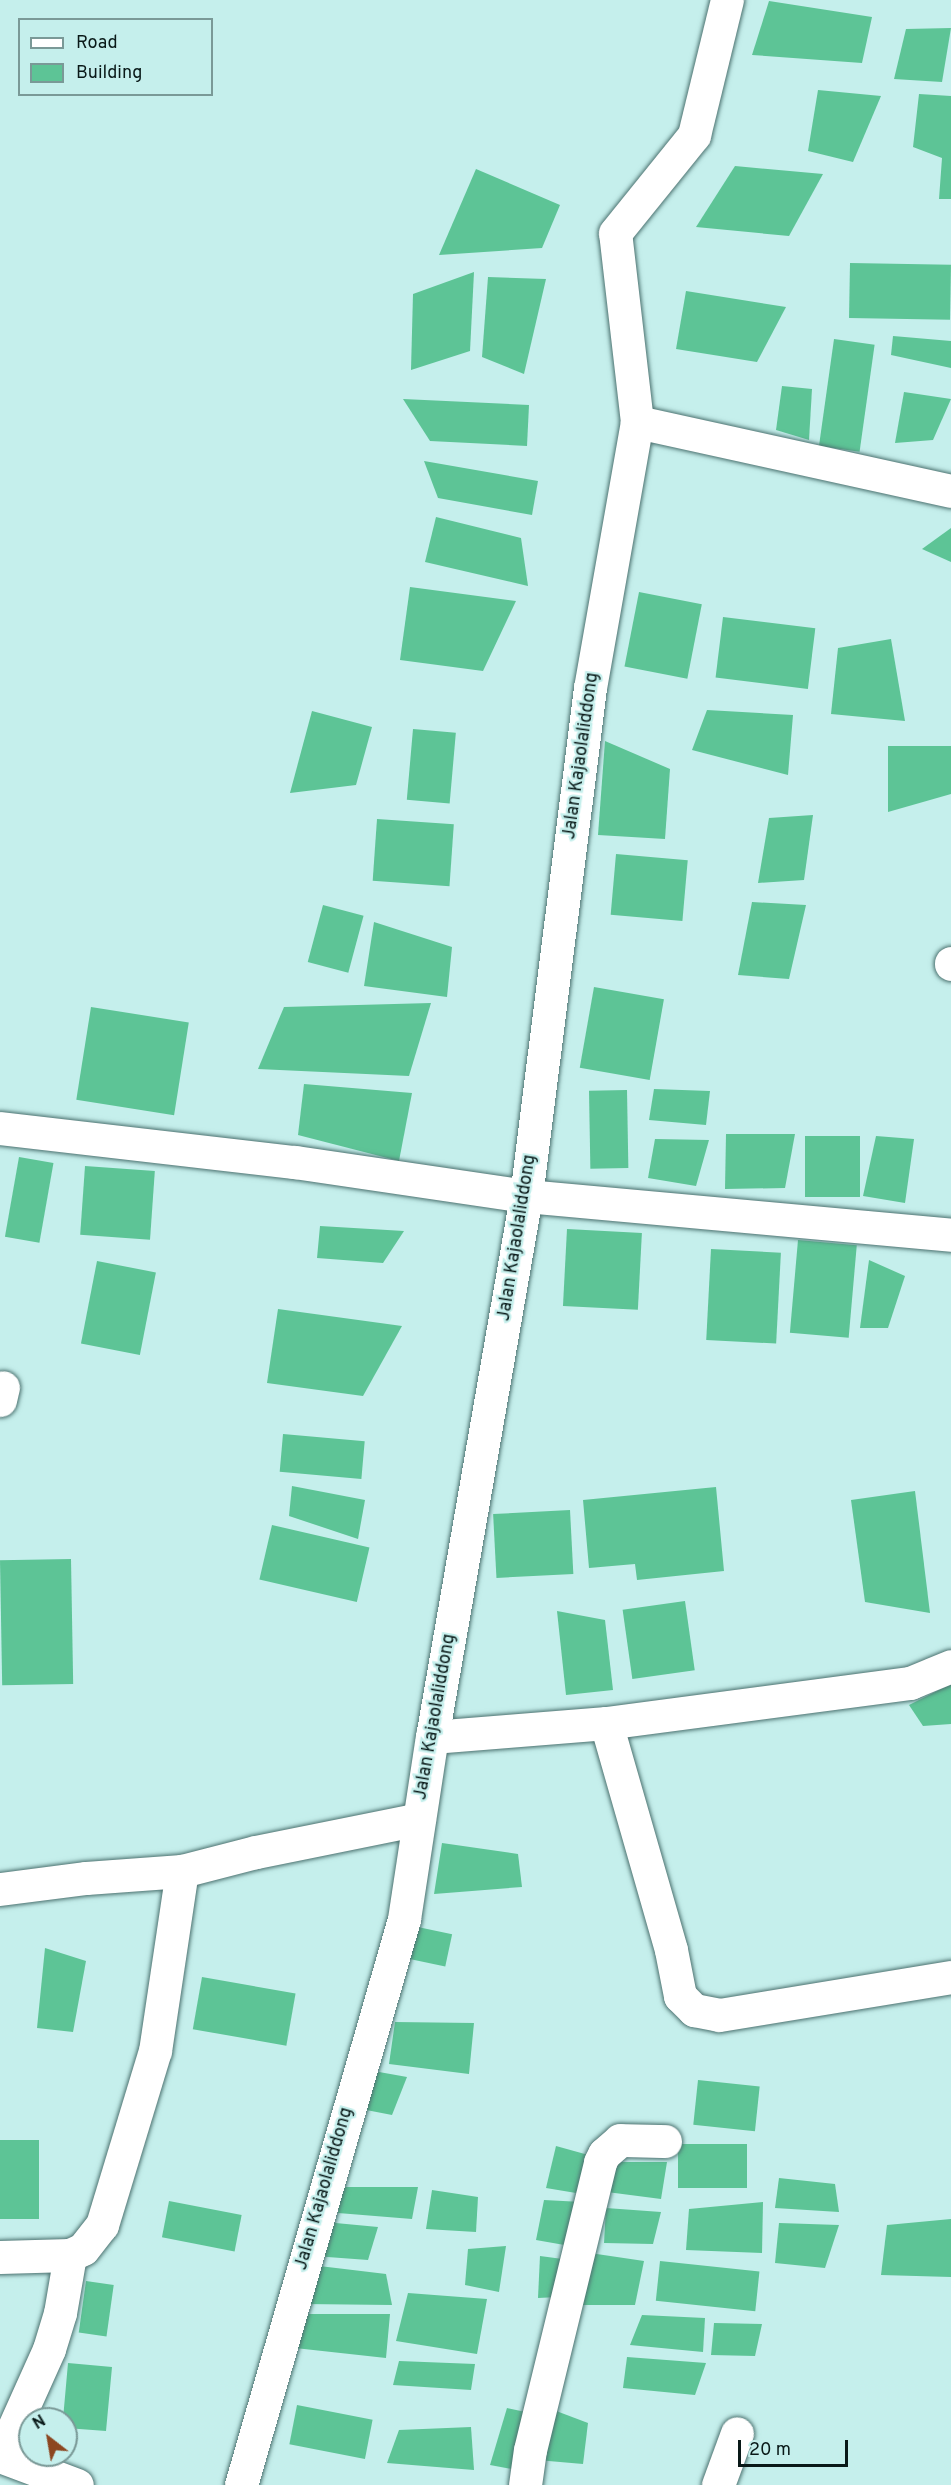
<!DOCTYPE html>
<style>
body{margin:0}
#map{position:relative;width:951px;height:2485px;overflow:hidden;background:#c5efec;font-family:Overpass,sans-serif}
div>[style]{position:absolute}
.building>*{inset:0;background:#5dc496;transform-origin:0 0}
.roads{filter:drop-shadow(0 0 2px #4c7270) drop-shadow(0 0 2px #4c7270)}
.minor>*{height:33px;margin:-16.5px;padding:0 16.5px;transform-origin:16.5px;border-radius:16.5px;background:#fff}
.tertiary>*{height:33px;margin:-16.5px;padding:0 16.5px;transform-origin:16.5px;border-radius:16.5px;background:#fff}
span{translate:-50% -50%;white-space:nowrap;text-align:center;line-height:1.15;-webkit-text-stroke:4.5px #c5efec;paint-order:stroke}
.street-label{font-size:18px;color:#091918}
.legend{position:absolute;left:18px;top:18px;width:195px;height:78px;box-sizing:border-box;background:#c5efec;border:2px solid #7a9997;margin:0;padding:8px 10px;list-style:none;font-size:18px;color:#091918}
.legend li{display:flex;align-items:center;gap:12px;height:30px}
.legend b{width:30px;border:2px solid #7a9997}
.north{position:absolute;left:18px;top:2407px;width:60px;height:60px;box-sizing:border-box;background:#c5efec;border:2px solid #7a9997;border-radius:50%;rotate:329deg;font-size:16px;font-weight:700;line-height:24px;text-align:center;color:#091918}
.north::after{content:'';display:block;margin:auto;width:21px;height:27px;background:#8c4620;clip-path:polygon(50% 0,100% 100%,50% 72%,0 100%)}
.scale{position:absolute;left:738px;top:2440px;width:110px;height:27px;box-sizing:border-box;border:3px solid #091918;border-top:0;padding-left:8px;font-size:18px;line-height:21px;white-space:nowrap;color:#091918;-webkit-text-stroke:4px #c5efec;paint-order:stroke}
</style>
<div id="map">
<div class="building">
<i style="clip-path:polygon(769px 1px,872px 17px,862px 63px,752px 55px)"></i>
<i style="clip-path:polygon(951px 28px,942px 82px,894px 79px,906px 29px)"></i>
<i style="clip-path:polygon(818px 90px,881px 96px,853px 162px,808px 151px)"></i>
<i style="clip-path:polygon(919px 94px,951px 96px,951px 199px,939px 199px,942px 158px,913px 147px)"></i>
<i style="clip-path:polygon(735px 166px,823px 174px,789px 236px,696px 227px)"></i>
<i style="clip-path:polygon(476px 169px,560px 205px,542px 248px,439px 255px)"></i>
<i style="left:850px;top:263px;width:101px;height:55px;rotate:1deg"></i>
<i style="clip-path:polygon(474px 272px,470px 351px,411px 370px,413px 294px)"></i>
<i style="clip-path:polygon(488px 277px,546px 279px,524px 374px,482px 357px)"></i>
<i style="clip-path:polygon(686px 291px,786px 307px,757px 362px,676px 349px)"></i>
<i style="clip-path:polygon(893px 336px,951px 341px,951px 368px,891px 355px)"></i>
<i style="left:834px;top:339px;width:41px;height:108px;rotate:8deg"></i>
<i style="clip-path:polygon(782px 386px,812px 389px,809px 440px,776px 430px)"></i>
<i style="clip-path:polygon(904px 392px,951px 399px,933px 440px,895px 443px)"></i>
<i style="clip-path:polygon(403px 399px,529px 405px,527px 446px,430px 441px)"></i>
<i style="clip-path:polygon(424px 461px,538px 481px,532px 515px,438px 498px)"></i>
<i style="clip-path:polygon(436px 517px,521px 538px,528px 586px,425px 562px)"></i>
<i style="clip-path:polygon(951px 528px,951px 562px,922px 549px)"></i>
<i style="clip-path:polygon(410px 587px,516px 601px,483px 671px,400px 660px)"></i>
<i style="left:639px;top:592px;width:64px;height:76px;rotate:11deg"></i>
<i style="left:723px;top:617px;width:93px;height:61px;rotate:7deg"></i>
<i style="clip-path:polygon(891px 639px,905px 721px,831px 714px,838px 648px)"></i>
<i style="clip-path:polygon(707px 710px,793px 715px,788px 775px,692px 750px)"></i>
<i style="clip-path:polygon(312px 711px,372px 727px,356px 785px,290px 793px)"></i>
<i style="left:413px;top:729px;width:43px;height:71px;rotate:5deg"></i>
<i style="clip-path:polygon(605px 741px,670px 769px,665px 839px,598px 835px)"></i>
<i style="clip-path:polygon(888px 746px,951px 746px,951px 794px,888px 812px)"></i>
<i style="clip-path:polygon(813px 815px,804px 880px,758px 883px,769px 818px)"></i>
<i style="left:377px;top:819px;width:77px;height:62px;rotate:4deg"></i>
<i style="left:616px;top:854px;width:72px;height:61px;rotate:5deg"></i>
<i style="clip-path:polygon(752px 902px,806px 905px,789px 979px,738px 975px)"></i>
<i style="left:323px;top:905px;width:42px;height:59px;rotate:15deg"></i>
<i style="clip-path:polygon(374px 922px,452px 947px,447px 997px,364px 986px)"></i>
<i style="left:594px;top:987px;width:71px;height:82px;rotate:10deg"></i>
<i style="clip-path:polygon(431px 1003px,409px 1076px,258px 1069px,284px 1007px)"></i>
<i style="left:91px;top:1007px;width:99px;height:94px;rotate:9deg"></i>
<i style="clip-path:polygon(304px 1084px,412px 1093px,399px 1161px,298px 1135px)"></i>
<i style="clip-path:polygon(654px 1089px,710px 1091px,706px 1125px,649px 1120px)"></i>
<i style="left:627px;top:1090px;width:78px;height:38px;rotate:89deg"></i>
<i style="clip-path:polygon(726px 1134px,795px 1134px,785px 1188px,725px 1189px)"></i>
<i style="left:805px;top:1136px;width:55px;height:61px"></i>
<i style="clip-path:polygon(876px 1136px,914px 1139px,905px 1203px,863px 1196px)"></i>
<i style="clip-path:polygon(655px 1139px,709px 1140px,696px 1186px,648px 1178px)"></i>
<i style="left:19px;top:1157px;width:35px;height:81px;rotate:10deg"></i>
<i style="left:85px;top:1166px;width:70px;height:69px;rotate:4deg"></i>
<i style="clip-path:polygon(320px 1226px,404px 1231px,383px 1263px,317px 1258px)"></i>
<i style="left:567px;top:1229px;width:75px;height:77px;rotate:3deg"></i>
<i style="left:798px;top:1240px;width:59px;height:93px;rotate:5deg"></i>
<i style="left:711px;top:1249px;width:70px;height:91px;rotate:3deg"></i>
<i style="clip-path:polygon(869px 1260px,905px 1276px,888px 1328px,860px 1328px)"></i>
<i style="left:97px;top:1261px;width:60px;height:84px;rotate:11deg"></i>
<i style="clip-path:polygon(278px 1309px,402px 1326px,363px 1396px,267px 1383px)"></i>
<i style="left:283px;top:1434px;width:82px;height:38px;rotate:5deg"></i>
<i style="clip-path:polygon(292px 1486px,365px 1500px,358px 1539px,289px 1516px)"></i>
<i style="clip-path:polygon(716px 1487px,724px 1571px,637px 1580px,635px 1564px,589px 1568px,583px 1500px)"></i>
<i style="clip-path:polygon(915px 1491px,930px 1613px,865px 1602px,851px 1500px)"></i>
<i style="left:570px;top:1510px;width:64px;height:77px;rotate:87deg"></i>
<i style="left:272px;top:1525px;width:100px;height:56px;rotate:13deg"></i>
<i style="left:71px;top:1559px;width:125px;height:71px;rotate:89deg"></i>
<i style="left:685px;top:1601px;width:70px;height:63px;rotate:82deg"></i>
<i style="clip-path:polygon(557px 1611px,605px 1620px,613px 1690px,566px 1695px)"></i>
<i style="clip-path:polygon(951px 1684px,951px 1724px,923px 1726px,909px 1705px)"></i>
<i style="clip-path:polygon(442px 1843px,518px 1854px,522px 1887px,434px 1894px)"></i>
<i style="left:413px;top:1926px;width:40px;height:33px;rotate:12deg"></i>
<i style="clip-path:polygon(45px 1948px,86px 1961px,73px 2032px,37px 2028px)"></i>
<i style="left:202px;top:1977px;width:95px;height:53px;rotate:10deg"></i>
<i style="clip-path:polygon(395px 2022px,474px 2023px,469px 2074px,389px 2064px)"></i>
<i style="clip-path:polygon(368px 2070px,407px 2077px,392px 2115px,356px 2108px)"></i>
<i style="left:698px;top:2080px;width:62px;height:45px;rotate:6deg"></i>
<i style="left:0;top:2140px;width:39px;height:79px"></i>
<i style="left:678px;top:2144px;width:69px;height:44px"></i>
<i style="clip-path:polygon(556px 2146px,592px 2156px,576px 2193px,546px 2188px)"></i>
<i style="clip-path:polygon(614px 2162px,667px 2162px,661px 2199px,607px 2192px)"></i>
<i style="clip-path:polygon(779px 2178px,835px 2184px,839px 2212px,775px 2208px)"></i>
<i style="clip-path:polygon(341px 2187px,418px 2187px,412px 2219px,338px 2213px)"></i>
<i style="clip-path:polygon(432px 2190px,478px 2197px,476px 2232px,426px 2229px)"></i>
<i style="clip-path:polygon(544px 2200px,582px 2202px,570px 2246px,536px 2240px)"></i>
<i style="left:169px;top:2201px;width:74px;height:37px;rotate:11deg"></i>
<i style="clip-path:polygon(763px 2202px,762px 2253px,686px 2250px,689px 2209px)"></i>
<i style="clip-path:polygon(606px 2208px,661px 2212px,653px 2244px,604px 2243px)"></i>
<i style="clip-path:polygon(951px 2219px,951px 2277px,881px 2275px,887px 2225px)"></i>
<i style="clip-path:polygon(325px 2222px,378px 2227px,368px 2260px,314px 2256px)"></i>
<i style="clip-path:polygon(779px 2223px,839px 2225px,825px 2268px,775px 2263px)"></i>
<i style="clip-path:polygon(506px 2246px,499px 2292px,465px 2285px,468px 2249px)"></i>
<i style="clip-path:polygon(590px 2253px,644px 2261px,635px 2305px,576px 2305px)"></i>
<i style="clip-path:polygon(540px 2256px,570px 2260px,558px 2297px,538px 2298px)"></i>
<i style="left:660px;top:2261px;width:100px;height:40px;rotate:6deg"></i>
<i style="clip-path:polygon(311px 2265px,386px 2274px,392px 2305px,304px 2304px)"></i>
<i style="left:86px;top:2281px;width:28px;height:52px;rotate:8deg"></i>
<i style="clip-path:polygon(408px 2293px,487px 2299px,477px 2354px,396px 2341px)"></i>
<i style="clip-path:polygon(304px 2314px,390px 2314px,386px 2358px,295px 2348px)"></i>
<i style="clip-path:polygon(642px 2315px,705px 2318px,703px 2352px,630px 2345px)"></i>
<i style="clip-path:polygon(714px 2323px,762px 2324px,755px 2356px,711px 2355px)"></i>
<i style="clip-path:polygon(627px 2357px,706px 2363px,695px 2395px,623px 2388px)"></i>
<i style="clip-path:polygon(399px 2361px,475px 2364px,471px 2390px,393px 2385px)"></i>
<i style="clip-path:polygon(68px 2363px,112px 2367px,106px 2431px,66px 2428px,66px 2419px,63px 2419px)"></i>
<i style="left:297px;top:2405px;width:77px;height:40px;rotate:11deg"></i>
<i style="clip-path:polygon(507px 2408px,530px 2413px,517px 2470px,490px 2465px)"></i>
<i style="clip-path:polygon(551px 2409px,588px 2423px,583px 2464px,537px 2460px)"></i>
<i style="clip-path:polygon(471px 2427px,474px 2470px,387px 2463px,399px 2430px)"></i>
</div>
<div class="roads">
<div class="minor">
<i style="left:637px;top:422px;width:321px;rotate:12.4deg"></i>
<i style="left:951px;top:963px;width:1px;rotate:90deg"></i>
<i style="left:0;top:1128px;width:297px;rotate:6.6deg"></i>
<i style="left:295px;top:1162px;width:233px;rotate:8.4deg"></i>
<i style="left:526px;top:1196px;width:427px;rotate:5.2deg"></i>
<i style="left:0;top:1400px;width:13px;rotate:-77deg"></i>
<i style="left:606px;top:1723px;width:236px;rotate:74deg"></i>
<i style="left:671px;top:1950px;width:47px;rotate:78.9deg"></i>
<i style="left:680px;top:1996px;width:20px;rotate:45deg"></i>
<i style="left:694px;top:2010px;width:25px;rotate:11deg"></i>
<i style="left:719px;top:2015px;width:235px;rotate:-9.3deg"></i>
<i style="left:432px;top:1737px;width:175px;rotate:-4.6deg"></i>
<i style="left:606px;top:1723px;width:307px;rotate:-7.5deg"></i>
<i style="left:910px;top:1683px;width:44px;rotate:-22.5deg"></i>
<i style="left:0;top:1889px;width:87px;rotate:-7.3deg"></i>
<i style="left:86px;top:1878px;width:96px;rotate:-4.2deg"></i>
<i style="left:182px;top:1871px;width:76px;rotate:-14.4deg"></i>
<i style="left:256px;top:1852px;width:166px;rotate:-11.4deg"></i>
<i style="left:0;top:2257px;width:70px;rotate:-1.6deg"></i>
<i style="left:70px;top:2255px;width:14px;rotate:-25deg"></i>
<i style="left:83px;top:2249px;width:31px;rotate:-52deg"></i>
<i style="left:102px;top:2225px;width:182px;rotate:-73.1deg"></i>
<i style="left:155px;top:2051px;width:182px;rotate:-81.5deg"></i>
<i style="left:0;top:2456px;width:82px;rotate:20.6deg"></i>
<i style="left:1px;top:2456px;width:117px;rotate:-65.8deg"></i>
<i style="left:49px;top:2349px;width:38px;rotate:-73deg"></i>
<i style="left:60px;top:2313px;width:59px;rotate:-80.2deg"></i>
<i style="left:525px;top:2485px;width:35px;rotate:-82deg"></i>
<i style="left:530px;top:2450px;width:296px;rotate:-76.3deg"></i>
<i style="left:600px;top:2162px;width:9px;rotate:-63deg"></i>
<i style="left:604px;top:2154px;width:21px;rotate:-41deg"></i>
<i style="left:620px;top:2140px;width:45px;rotate:1.3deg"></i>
<i style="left:718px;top:2485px;width:55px;rotate:-69.9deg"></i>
</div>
<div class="tertiary">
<i style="left:241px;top:2485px;width:589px;rotate:-73.93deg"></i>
<i style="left:404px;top:1919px;width:184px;rotate:-81.3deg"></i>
<i style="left:432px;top:1737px;width:549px;rotate:-80.14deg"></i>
<i style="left:526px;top:1196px;width:512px;rotate:-82.82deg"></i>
<i style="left:590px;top:688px;width:270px;rotate:-80deg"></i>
<i style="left:637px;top:422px;width:190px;rotate:-96.6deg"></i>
<i style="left:615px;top:233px;width:126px;rotate:-51.1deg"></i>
<i style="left:694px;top:135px;width:139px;rotate:-76.3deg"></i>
</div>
</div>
<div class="street-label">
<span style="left:582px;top:756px;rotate:-82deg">Jalan Kajaolaliddong</span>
<span style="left:518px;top:1238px;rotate:-81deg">Jalan Kajaolaliddong</span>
<span style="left:436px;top:1717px;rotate:-80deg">Jalan Kajaolaliddong</span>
<span style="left:325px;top:2189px;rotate:-74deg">Jalan Kajaolaliddong</span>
</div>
<ul class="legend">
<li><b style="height:8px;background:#fff"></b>Road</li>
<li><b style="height:16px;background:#5dc496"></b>Building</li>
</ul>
<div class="north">N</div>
<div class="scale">20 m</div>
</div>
